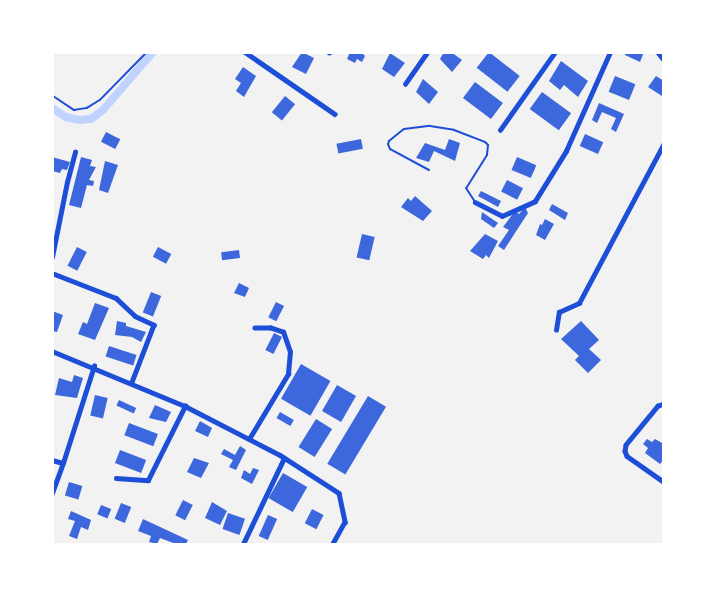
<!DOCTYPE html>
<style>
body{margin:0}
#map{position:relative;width:716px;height:597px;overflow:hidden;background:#f2f2f2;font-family:Overpass,sans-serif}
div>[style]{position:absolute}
.canal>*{height:8px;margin:-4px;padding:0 4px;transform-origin:4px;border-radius:4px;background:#bfd3fe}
.building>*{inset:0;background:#3d67dc;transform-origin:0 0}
.path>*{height:1.5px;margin:-0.75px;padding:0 0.75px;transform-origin:0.75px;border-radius:0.75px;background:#1d4ed8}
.service>*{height:2px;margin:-1px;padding:0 1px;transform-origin:1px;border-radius:1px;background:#1d4ed8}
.minor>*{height:4.5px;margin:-2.25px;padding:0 2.25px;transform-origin:2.25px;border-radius:2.25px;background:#1d4ed8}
span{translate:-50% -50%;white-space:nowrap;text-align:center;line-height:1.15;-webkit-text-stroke:5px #fff;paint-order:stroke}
.frame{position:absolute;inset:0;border:54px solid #fff;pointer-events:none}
</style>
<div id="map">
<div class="canal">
<i style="left:52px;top:108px;width:17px;rotate:33deg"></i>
<i style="left:66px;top:117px;width:13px;rotate:13deg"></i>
<i style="left:79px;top:120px;width:12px;rotate:-5deg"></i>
<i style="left:91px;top:119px;width:15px;rotate:-37deg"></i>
<i style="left:103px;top:110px;width:77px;rotate:-49.2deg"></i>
</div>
<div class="building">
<i style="clip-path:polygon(302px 52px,314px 58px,306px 74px,292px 67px)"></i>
<i style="clip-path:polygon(350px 52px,361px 52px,365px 56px,362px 62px,357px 59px,355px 63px,347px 59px)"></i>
<i style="clip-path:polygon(444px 52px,451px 52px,462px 60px,452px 72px,440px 59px)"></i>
<i style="left:489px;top:52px;width:39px;height:20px;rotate:38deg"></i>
<i style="clip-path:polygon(626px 52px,644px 52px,640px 62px,625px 55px)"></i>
<i style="clip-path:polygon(390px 53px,405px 63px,394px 77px,382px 69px)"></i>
<i style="clip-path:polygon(561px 61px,588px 81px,578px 97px,564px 85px,560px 90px,549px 81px)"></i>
<i style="clip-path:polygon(243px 67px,256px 76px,244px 97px,236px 91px,241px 83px,235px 79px)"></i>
<i style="left:615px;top:76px;width:22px;height:17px;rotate:22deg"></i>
<i style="clip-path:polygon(656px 76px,664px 81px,662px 96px,648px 87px)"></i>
<i style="clip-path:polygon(423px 79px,438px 92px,429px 104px,416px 92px)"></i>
<i style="left:475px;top:82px;width:35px;height:20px;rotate:37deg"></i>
<i style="left:542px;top:92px;width:36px;height:21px;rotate:36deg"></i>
<i style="left:285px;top:96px;width:13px;height:21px;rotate:39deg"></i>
<i style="clip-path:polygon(599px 103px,624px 114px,616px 132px,611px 129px,616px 118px,602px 112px,597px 123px,592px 120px)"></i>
<i style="left:106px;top:132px;width:16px;height:11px;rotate:27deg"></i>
<i style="left:585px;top:134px;width:20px;height:13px;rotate:24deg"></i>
<i style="left:361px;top:139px;width:10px;height:25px;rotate:79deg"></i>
<i style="clip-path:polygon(449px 139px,460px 143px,455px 161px,434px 151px,429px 162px,416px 158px,425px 143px,445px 150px)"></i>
<i style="clip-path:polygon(52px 157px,70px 162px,67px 170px,62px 169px,60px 173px,52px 171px)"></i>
<i style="clip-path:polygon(81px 157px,92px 160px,90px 166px,96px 167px,89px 180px,94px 181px,93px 186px,87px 185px,81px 208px,69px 205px)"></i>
<i style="left:517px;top:157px;width:21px;height:14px;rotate:23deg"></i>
<i style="clip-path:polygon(105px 161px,118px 165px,108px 193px,99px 190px)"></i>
<i style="left:507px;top:180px;width:18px;height:13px;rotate:27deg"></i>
<i style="clip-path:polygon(481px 191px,501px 201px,498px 207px,478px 196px)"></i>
<i style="clip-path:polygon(415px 196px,432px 211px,423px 221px,401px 207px,408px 198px,411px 201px)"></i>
<i style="clip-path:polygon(552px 204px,568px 213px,565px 220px,549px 210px)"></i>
<i style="clip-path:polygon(525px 207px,528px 213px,504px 250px,498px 246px,509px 230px,503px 227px,515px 211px,519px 214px)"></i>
<i style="clip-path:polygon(482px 212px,498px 223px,494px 228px,481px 219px)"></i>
<i style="clip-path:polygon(545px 219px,554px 224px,545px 240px,536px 235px,540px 224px,542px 225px)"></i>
<i style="left:362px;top:234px;width:13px;height:24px;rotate:13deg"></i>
<i style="clip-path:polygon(485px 234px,498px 241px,489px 258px,486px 255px,483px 259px,470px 251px)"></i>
<i style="left:77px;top:247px;width:11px;height:21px;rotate:27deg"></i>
<i style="left:158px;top:247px;width:15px;height:11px;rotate:28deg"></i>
<i style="left:239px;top:250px;width:8px;height:18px;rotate:83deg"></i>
<i style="clip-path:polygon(239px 283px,249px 288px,245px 297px,234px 293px)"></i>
<i style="left:151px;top:292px;width:11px;height:22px;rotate:22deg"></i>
<i style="left:276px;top:302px;width:9px;height:17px;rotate:27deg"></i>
<i style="clip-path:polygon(95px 303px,109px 308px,95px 340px,78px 334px,83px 322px,87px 324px)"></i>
<i style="clip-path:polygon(52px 311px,63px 315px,57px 332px,52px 331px)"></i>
<i style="clip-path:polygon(117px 321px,126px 323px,126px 326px,146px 332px,141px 342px,132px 337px,115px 335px)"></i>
<i style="clip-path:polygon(581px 321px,599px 340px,589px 349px,601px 360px,588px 373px,575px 360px,579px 356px,561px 339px)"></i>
<i style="left:274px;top:333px;width:9px;height:19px;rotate:27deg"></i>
<i style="left:109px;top:346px;width:29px;height:11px;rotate:18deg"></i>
<i style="left:301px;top:364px;width:34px;height:40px;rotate:30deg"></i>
<i style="clip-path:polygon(74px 375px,83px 378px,77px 398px,55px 395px,59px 378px,72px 382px)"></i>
<i style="left:337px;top:385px;width:22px;height:30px;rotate:30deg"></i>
<i style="left:95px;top:395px;width:13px;height:21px;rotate:13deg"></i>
<i style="left:368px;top:396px;width:21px;height:79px;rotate:31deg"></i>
<i style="left:119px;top:400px;width:19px;height:6px;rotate:25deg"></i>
<i style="clip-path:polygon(155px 405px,171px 412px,166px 422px,149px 418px)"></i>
<i style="left:280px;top:412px;width:16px;height:7px;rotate:30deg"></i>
<i style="left:316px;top:419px;width:19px;height:33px;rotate:32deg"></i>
<i style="clip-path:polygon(200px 421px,212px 428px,208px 437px,195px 431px)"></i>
<i style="left:129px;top:423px;width:31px;height:13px;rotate:21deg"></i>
<i style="clip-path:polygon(647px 439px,652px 442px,655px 439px,664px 444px,664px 459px,660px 464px,645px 453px,648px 448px,643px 444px)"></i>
<i style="clip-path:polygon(240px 446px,246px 450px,236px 470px,229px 467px,233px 460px,221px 454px,224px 449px,235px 455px)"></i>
<i style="left:120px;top:450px;width:28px;height:14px;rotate:21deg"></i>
<i style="clip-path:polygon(194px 458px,209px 463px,201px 478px,187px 472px)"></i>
<i style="clip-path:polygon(253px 468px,259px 470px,252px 484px,241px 478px,244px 470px,250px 474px)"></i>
<i style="left:283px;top:473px;width:28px;height:29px;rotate:30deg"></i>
<i style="left:69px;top:482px;width:14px;height:14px;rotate:17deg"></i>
<i style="left:183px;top:500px;width:11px;height:17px;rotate:27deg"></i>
<i style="clip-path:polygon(212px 502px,227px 511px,220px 525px,205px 518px)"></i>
<i style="left:121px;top:503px;width:11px;height:17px;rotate:22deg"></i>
<i style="left:101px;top:505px;width:11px;height:10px;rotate:22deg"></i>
<i style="left:312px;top:509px;width:13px;height:16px;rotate:27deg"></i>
<i style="clip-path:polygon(71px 511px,91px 520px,88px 530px,81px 527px,77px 539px,69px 536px,75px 521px,68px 519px)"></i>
<i style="left:228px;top:513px;width:18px;height:17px;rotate:19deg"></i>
<i style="left:268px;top:515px;width:10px;height:23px;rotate:24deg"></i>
<i style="clip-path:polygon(143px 519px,188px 540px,186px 544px,176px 544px,160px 538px,157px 544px,149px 542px,151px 536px,138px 531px)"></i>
</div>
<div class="path">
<i style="left:52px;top:95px;width:27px;rotate:34deg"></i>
<i style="left:74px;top:110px;width:13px;rotate:-9deg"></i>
<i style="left:87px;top:108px;width:15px;rotate:-32deg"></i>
<i style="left:100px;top:100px;width:67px;rotate:-45.6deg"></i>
</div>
<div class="service">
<i style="left:429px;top:170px;width:44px;rotate:-151.7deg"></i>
<i style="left:390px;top:149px;width:5px;rotate:-112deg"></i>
<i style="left:388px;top:144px;width:3px;rotate:-72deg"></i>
<i style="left:389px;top:141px;width:19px;rotate:-39deg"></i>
<i style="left:404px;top:129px;width:26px;rotate:-7deg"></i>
<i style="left:430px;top:126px;width:24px;rotate:9deg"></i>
<i style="left:454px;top:130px;width:33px;rotate:21deg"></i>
<i style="left:485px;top:142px;width:4px;rotate:45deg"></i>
<i style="left:488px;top:145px;width:10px;rotate:96deg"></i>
<i style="left:487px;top:155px;width:39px;rotate:122deg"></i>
<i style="left:466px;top:188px;width:17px;rotate:57deg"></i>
</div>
<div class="minor">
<i style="left:245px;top:52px;width:109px;rotate:34.6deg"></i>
<i style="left:658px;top:52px;width:10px;rotate:53deg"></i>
<i style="left:329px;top:53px;width:1px;rotate:-90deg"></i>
<i style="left:405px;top:84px;width:39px;rotate:-55deg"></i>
<i style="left:500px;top:130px;width:95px;rotate:-54.8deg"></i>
<i style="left:475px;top:202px;width:30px;rotate:27deg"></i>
<i style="left:502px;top:216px;width:36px;rotate:-24deg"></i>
<i style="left:535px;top:201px;width:59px;rotate:-58.2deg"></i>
<i style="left:566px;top:151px;width:108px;rotate:-66deg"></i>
<i style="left:52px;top:257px;width:76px;rotate:-78.7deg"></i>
<i style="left:67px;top:182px;width:31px;rotate:-75deg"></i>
<i style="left:52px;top:273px;width:69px;rotate:21.3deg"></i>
<i style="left:116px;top:298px;width:26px;rotate:43deg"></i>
<i style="left:135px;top:316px;width:21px;rotate:25deg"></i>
<i style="left:154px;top:325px;width:61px;rotate:111.1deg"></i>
<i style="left:556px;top:330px;width:18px;rotate:-81deg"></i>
<i style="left:559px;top:312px;width:22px;rotate:-24deg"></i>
<i style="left:579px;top:303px;width:181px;rotate:-62deg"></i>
<i style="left:52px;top:351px;width:144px;rotate:22.5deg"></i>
<i style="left:185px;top:406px;width:107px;rotate:27.3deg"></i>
<i style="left:280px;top:455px;width:70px;rotate:32.8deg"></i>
<i style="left:339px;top:493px;width:30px;rotate:78deg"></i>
<i style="left:345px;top:522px;width:25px;rotate:119deg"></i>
<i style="left:664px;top:404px;width:6px;rotate:162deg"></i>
<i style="left:658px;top:406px;width:50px;rotate:129.4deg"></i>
<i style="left:626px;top:445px;width:6px;rotate:99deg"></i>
<i style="left:625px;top:451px;width:5px;rotate:68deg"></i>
<i style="left:627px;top:456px;width:45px;rotate:35.1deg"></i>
<i style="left:249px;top:439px;width:76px;rotate:-59deg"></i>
<i style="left:288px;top:374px;width:22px;rotate:-85deg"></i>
<i style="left:290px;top:352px;width:21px;rotate:-109deg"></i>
<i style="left:283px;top:332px;width:13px;rotate:-162deg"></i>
<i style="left:271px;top:328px;width:16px;rotate:180deg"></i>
<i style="left:52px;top:460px;width:11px;rotate:15deg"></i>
<i style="left:63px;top:463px;width:102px;rotate:-72.3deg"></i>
<i style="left:116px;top:478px;width:32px;rotate:4deg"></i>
<i style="left:148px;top:480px;width:83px;rotate:-63.4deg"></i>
<i style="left:52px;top:493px;width:32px;rotate:-70deg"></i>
<i style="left:243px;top:544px;width:95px;rotate:-64.5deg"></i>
</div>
<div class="frame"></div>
</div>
